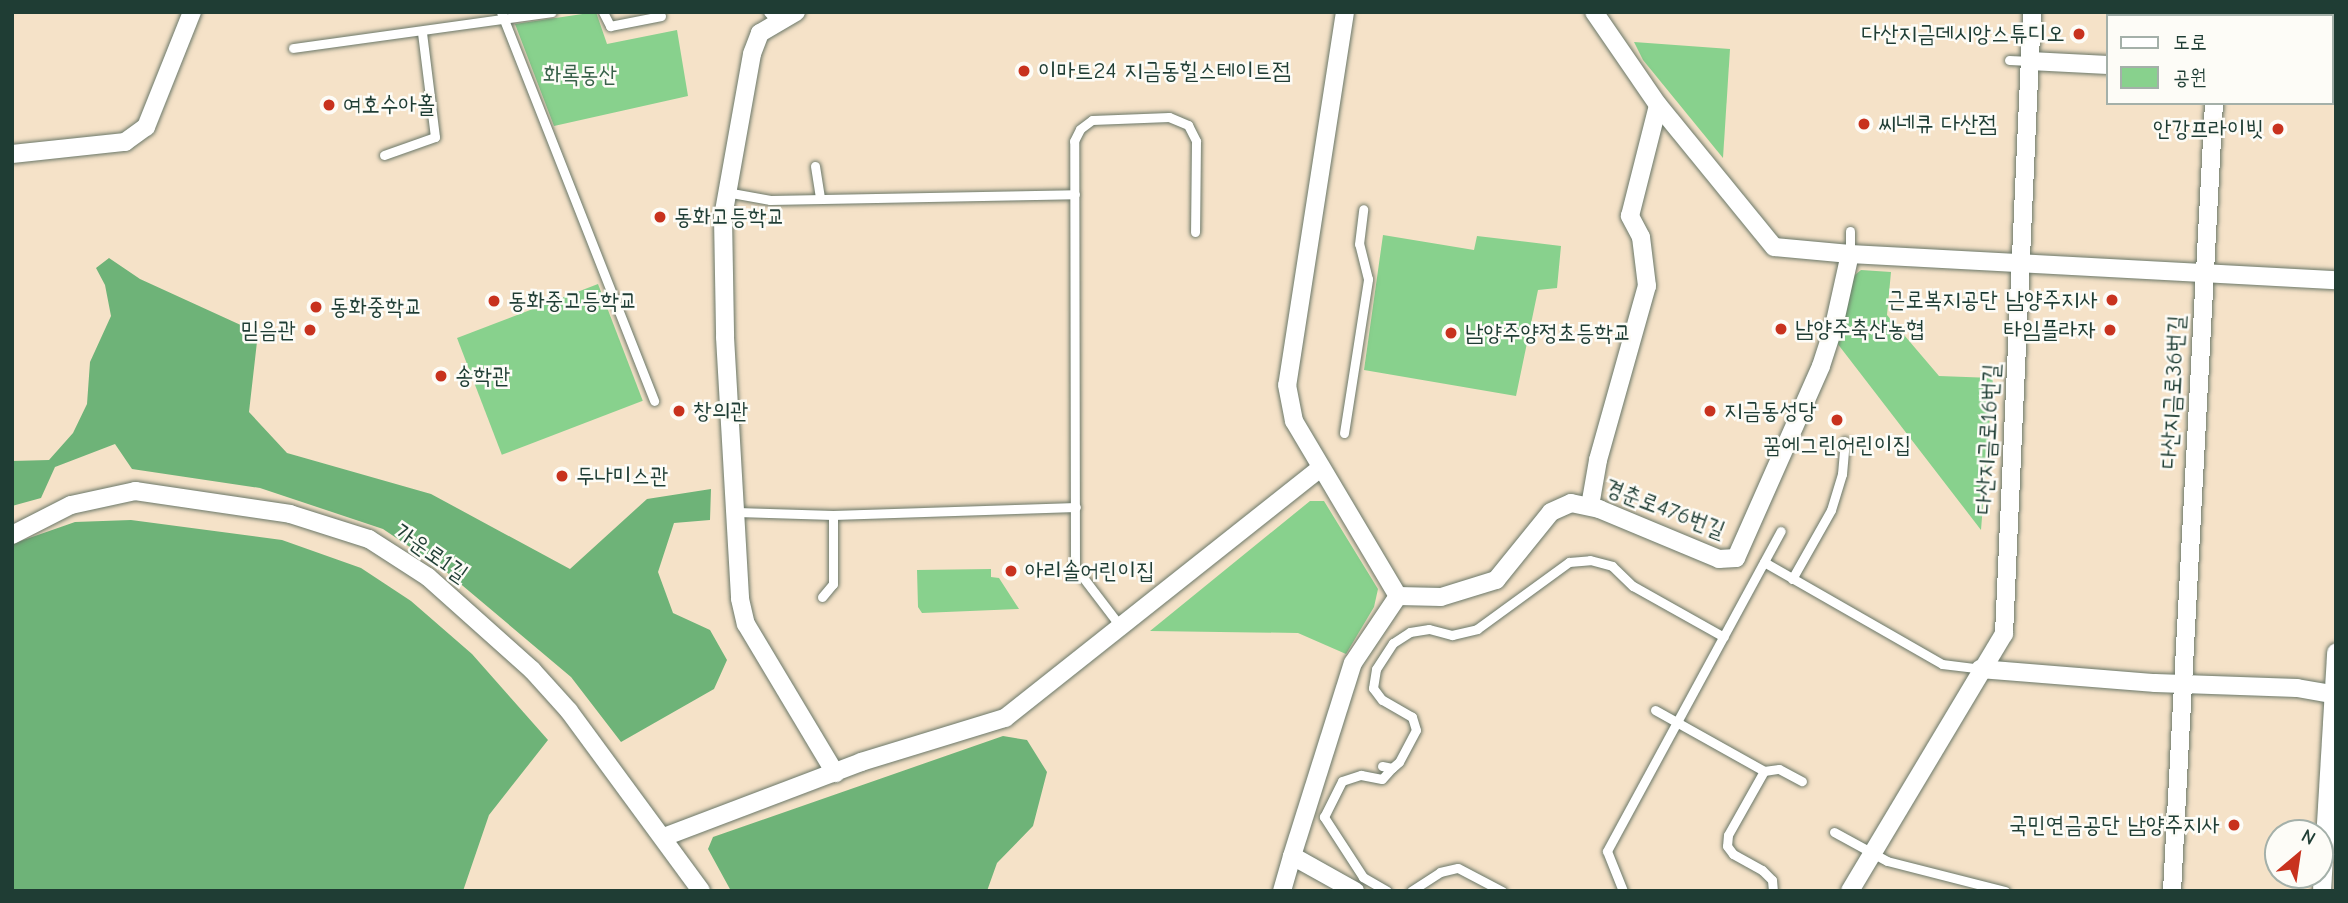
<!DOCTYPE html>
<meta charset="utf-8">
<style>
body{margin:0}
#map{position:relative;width:2348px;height:903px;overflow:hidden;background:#f5e2c8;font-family:"Comic Neue","Poor Story",sans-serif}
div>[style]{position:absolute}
.green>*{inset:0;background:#88d18d;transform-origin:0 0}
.forest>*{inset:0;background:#6eb378}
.roads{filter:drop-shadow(0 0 2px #6a7768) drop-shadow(0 0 2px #6a7768)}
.lane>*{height:9px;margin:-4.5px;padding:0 4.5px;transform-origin:4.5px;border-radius:4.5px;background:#fff}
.street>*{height:18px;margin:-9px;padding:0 9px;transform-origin:9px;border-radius:9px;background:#fff}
.dots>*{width:19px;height:19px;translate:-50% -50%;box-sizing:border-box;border:4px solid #fdfcf7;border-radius:50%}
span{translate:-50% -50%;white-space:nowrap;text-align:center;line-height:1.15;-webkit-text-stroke:5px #fdfcf7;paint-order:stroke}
.poi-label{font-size:23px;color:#1f3d34}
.right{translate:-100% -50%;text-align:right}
.left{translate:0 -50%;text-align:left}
.park-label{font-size:23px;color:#39624a}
.street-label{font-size:23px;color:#1f3d34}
.frame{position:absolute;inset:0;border:14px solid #1f3d34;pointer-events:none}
.legend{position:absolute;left:2106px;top:14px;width:228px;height:91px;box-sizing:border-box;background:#fdfcf7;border:2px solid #a4b0a9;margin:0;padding:9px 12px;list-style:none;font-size:21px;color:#1f3d34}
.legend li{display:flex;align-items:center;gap:14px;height:35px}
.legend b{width:35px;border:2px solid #a4b0a9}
.north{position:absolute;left:2264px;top:819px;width:70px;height:70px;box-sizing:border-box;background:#fdfcf7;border:2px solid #a4b0a9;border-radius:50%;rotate:29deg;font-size:19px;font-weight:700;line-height:28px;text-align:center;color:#1f3d34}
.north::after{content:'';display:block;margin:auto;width:24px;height:32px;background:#c8321e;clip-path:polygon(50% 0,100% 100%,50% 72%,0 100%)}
</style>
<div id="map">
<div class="green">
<i style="clip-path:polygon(596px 12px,607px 44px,677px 30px,688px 96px,554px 126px,515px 24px)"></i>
<i style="clip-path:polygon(1634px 42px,1730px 49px,1723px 158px,1643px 60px)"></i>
<i style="clip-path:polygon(1383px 235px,1474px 250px,1477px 236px,1561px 246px,1557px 288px,1538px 290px,1516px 396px,1364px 370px)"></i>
<i style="clip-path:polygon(1861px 270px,1891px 272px,1887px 315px,1939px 376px,1993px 378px,1981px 530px,1837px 343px,1850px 279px)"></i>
<i style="left:598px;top:284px;width:125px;height:151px;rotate:69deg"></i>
<i style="clip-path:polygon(1310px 501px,1324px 501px,1378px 589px,1374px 607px,1346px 654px,1298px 633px,1150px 631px)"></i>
<i style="clip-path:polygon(991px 569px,991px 577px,999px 578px,1019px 609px,922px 613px,918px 607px,917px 570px)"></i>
</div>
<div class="forest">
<i style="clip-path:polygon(109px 258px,140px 279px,258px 333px,249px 412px,287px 453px,431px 494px,570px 569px,647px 499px,711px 489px,710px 520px,674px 523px,658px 572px,673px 613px,710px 630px,727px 660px,714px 689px,621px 742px,571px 677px,444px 570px,383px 529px,260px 488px,132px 469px,115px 444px,55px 467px,41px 498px,12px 506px,12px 461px,49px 460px,73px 433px,87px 404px,90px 362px,111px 316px,105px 285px,96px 268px)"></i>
<i style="clip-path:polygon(131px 520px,282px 540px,361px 568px,411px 601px,472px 654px,548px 740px,489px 815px,463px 891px,12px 891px,12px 544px,75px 522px)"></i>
<i style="clip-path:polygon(1003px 736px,1027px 740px,1047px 772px,1033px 826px,997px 863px,987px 891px,731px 891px,708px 849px,713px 837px)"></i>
</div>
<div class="roads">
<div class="lane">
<i style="left:501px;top:12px;width:418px;rotate:68.5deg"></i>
<i style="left:603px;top:12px;width:16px;rotate:63deg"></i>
<i style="left:610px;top:26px;width:52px;rotate:-11.1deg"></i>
<i style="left:768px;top:12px;width:12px;rotate:48deg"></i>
<i style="left:293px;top:48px;width:261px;rotate:-7.9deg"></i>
<i style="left:2009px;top:60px;width:21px;rotate:3deg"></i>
<i style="left:384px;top:155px;width:54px;rotate:-19.4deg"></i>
<i style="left:435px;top:137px;width:106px;rotate:-97.1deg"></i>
<i style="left:815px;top:166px;width:32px;rotate:81deg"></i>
<i style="left:726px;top:192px;width:45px;rotate:10.3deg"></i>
<i style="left:770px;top:200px;width:305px;rotate:-1.1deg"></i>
<i style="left:1850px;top:254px;width:23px;rotate:-90deg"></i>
<i style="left:1344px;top:433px;width:156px;rotate:-81.1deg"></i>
<i style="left:1368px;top:279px;width:36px;rotate:-104deg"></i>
<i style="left:1359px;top:244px;width:35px;rotate:-83deg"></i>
<i style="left:737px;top:512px;width:96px;rotate:1.8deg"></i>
<i style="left:833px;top:515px;width:243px;rotate:-1.9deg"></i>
<i style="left:1764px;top:562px;width:205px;rotate:29.8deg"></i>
<i style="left:1942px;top:664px;width:38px;rotate:7deg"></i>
<i style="left:1792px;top:579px;width:79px;rotate:-60.5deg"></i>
<i style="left:1831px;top:510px;width:38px;rotate:-73deg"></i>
<i style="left:1842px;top:474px;width:33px;rotate:-85deg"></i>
<i style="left:822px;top:597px;width:17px;rotate:-50deg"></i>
<i style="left:833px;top:584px;width:69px;rotate:-90deg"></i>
<i style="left:1120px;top:626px;width:74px;rotate:-127.3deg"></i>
<i style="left:1075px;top:567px;width:426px;rotate:-90.1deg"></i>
<i style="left:1074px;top:141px;width:13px;rotate:-63deg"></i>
<i style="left:1080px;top:129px;width:15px;rotate:-37deg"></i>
<i style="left:1092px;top:120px;width:77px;rotate:-2.2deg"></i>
<i style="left:1169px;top:117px;width:21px;rotate:23deg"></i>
<i style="left:1188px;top:125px;width:18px;rotate:63deg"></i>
<i style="left:1196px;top:141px;width:91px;rotate:90.6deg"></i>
<i style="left:1655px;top:710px;width:125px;rotate:29.2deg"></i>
<i style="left:1764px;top:771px;width:15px;rotate:-8deg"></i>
<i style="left:1779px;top:769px;width:26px;rotate:28deg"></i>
<i style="left:1382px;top:766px;width:10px;rotate:11deg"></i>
<i style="left:1392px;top:768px;width:9px;rotate:-41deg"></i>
<i style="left:1399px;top:762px;width:36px;rotate:-62deg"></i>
<i style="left:1416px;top:730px;width:14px;rotate:-107deg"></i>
<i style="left:1412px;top:717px;width:34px;rotate:-150deg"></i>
<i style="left:1382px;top:700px;width:15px;rotate:-127deg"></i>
<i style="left:1373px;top:688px;width:19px;rotate:-81deg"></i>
<i style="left:1376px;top:669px;width:31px;rotate:-57deg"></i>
<i style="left:1393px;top:643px;width:20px;rotate:-33deg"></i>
<i style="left:1410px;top:632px;width:19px;rotate:-9deg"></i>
<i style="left:1429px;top:629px;width:24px;rotate:15deg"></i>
<i style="left:1452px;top:635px;width:26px;rotate:-13deg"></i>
<i style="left:1477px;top:629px;width:114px;rotate:-36.1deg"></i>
<i style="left:1569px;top:562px;width:21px;rotate:-5deg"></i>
<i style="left:1590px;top:560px;width:23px;rotate:15deg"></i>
<i style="left:1612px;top:566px;width:29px;rotate:44deg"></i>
<i style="left:1633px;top:586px;width:104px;rotate:29.3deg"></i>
<i style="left:1764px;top:771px;width:73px;rotate:119.4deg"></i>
<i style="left:1728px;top:835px;width:11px;rotate:95deg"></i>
<i style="left:1727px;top:846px;width:10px;rotate:53deg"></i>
<i style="left:1733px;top:854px;width:33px;rotate:29deg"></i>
<i style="left:1762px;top:870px;width:14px;rotate:45deg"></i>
<i style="left:1772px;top:880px;width:11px;rotate:85deg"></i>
<i style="left:1834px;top:832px;width:60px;rotate:28.7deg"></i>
<i style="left:1887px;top:861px;width:122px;rotate:14.3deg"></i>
<i style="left:1387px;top:891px;width:28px;rotate:-150deg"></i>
<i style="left:1363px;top:877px;width:72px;rotate:-123deg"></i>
<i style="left:1324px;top:817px;width:40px;rotate:-63.4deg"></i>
<i style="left:1342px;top:781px;width:20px;rotate:-18deg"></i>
<i style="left:1361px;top:775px;width:21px;rotate:11deg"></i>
<i style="left:1382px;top:779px;width:15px;rotate:-48deg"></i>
<i style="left:1411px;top:891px;width:35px;rotate:-33deg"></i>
<i style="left:1440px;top:872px;width:18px;rotate:-13deg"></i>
<i style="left:1458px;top:868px;width:50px;rotate:27.6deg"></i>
<i style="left:1623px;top:891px;width:43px;rotate:-111.8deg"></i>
<i style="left:1607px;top:851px;width:364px;rotate:-61.5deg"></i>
</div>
<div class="street">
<i style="left:796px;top:12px;width:42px;rotate:149.7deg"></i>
<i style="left:760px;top:33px;width:22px;rotate:111deg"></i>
<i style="left:752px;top:54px;width:166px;rotate:100.1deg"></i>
<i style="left:723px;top:217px;width:120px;rotate:89deg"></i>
<i style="left:725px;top:337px;width:262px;rotate:86.7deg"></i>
<i style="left:740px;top:599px;width:26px;rotate:77deg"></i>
<i style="left:746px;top:624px;width:174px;rotate:59.1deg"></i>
<i style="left:1345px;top:12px;width:377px;rotate:98.8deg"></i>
<i style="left:1287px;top:385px;width:37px;rotate:79deg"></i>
<i style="left:1294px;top:421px;width:204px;rotate:59.3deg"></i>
<i style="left:2030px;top:61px;width:78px;rotate:2.9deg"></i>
<i style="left:12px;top:154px;width:114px;rotate:-6.1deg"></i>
<i style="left:125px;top:142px;width:26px;rotate:-36deg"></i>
<i style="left:146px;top:127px;width:124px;rotate:-68.2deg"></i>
<i style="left:1850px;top:254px;width:487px;rotate:3.1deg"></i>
<i style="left:1590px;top:506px;width:47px;rotate:-80.1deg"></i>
<i style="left:1598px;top:460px;width:181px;rotate:-74.3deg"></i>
<i style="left:1647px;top:286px;width:49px;rotate:-97deg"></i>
<i style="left:1641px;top:237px;width:24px;rotate:-118deg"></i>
<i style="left:1630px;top:216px;width:114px;rotate:-75.8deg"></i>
<i style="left:12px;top:535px;width:66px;rotate:-27deg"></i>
<i style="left:71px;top:505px;width:66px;rotate:-12.3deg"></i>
<i style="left:135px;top:491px;width:157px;rotate:8.4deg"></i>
<i style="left:290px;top:514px;width:83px;rotate:17.6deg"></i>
<i style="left:369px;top:539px;width:70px;rotate:32.8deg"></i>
<i style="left:428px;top:577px;width:140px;rotate:41.8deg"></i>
<i style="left:532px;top:670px;width:55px;rotate:47.9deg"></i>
<i style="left:569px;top:711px;width:223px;rotate:53.7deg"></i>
<i style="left:1980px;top:669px;width:176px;rotate:4.6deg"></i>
<i style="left:2155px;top:683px;width:142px;rotate:2deg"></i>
<i style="left:2297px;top:688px;width:40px;rotate:10deg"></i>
<i style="left:664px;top:837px;width:211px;rotate:-20.8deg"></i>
<i style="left:861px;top:762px;width:151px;rotate:-17deg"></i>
<i style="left:1005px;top:718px;width:402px;rotate:-38.4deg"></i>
<i style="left:1282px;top:891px;width:36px;rotate:-74deg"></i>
<i style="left:1355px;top:891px;width:72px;rotate:-150.9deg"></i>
<i style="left:1292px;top:856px;width:202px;rotate:-72.5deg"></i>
<i style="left:1353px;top:663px;width:81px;rotate:-56.1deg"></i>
<i style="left:1398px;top:596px;width:43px;rotate:1.3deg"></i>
<i style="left:1441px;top:597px;width:58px;rotate:-17.2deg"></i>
<i style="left:1496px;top:580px;width:87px;rotate:-51deg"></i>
<i style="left:1551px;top:512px;width:22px;rotate:-24deg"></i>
<i style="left:1571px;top:503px;width:29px;rotate:12deg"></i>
<i style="left:1599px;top:509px;width:130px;rotate:22.6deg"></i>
<i style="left:1719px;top:559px;width:17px;rotate:-3deg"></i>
<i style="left:1736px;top:558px;width:210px;rotate:-66.1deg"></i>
<i style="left:1821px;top:366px;width:42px;rotate:-72deg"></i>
<i style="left:1834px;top:326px;width:74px;rotate:-77.5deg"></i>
<i style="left:1850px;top:254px;width:76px;rotate:-174.7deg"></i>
<i style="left:1774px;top:247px;width:183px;rotate:-129.2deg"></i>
<i style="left:1658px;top:105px;width:113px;rotate:-124.5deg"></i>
<i style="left:1850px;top:891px;width:300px;rotate:-59.1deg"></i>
<i style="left:2004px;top:634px;width:623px;rotate:-87.42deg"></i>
<i style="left:2172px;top:891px;width:789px;rotate:-86.95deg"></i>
<i style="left:2322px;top:891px;width:239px;rotate:-86.6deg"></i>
</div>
</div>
<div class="dots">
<i style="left:2079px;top:34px;background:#c8321e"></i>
<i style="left:1024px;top:71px;background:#c8321e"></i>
<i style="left:329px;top:105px;background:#c8321e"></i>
<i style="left:1864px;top:124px;background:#c8321e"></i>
<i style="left:2278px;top:129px;background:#c8321e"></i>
<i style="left:660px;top:217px;background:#c8321e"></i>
<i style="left:2112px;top:300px;background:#c8321e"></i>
<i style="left:494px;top:301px;background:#c8321e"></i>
<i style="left:316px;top:307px;background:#c8321e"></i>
<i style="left:1781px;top:329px;background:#c8321e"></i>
<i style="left:310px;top:330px;background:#c8321e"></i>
<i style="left:2110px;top:330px;background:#c8321e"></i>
<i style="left:1451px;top:333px;background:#c8321e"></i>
<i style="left:441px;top:376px;background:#c8321e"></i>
<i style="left:679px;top:411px;background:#c8321e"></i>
<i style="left:1710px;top:411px;background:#c8321e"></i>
<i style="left:1837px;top:420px;background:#c8321e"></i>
<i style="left:562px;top:476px;background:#c8321e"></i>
<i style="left:1011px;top:571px;background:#c8321e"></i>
<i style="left:2234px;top:825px;background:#c8321e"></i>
</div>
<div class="poi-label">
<span class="right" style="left:2065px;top:34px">다산지금데시앙스튜디오</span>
<span class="left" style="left:1038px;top:71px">이마트24 지금동힐스테이트점</span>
<span class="left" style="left:343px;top:105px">여호수아홀</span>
<span class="left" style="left:1878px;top:124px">씨네큐 다산점</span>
<span class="right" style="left:2264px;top:129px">안강프라이빗</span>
<span class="left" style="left:674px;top:217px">동화고등학교</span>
<span class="right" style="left:2098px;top:300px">근로복지공단 남양주지사</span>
<span class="left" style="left:508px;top:301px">동화중고등학교</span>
<span class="left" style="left:330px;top:307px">동화중학교</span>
<span class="left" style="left:1795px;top:329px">남양주축산농협</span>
<span class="right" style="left:296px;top:330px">믿음관</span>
<span class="right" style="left:2096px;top:330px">타임플라자</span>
<span class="left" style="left:1465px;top:333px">남양주양정초등학교</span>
<span class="left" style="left:455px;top:376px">송학관</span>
<span class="left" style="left:693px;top:411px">창의관</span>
<span class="left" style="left:1724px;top:411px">지금동성당</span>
<span style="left:1837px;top:445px">꿈에그린어린이집</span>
<span class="left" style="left:576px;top:476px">두나미스관</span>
<span class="left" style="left:1025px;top:571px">아리솔어린이집</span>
<span class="right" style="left:2220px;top:825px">국민연금공단 남양주지사</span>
</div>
<div class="park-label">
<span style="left:580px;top:75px">화록동산</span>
</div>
<div class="street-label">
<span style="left:2173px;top:392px;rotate:-87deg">다산지금로36번길</span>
<span style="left:1988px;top:439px;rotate:-87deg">다산지금로16번길</span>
<span style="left:1665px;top:509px;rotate:21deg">경춘로476번길</span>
<span style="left:431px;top:553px;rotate:35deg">가운로1길</span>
</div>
<div class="frame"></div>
<ul class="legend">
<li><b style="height:9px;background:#fff"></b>도로</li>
<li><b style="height:19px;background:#88d18d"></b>공원</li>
</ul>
<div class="north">N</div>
</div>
